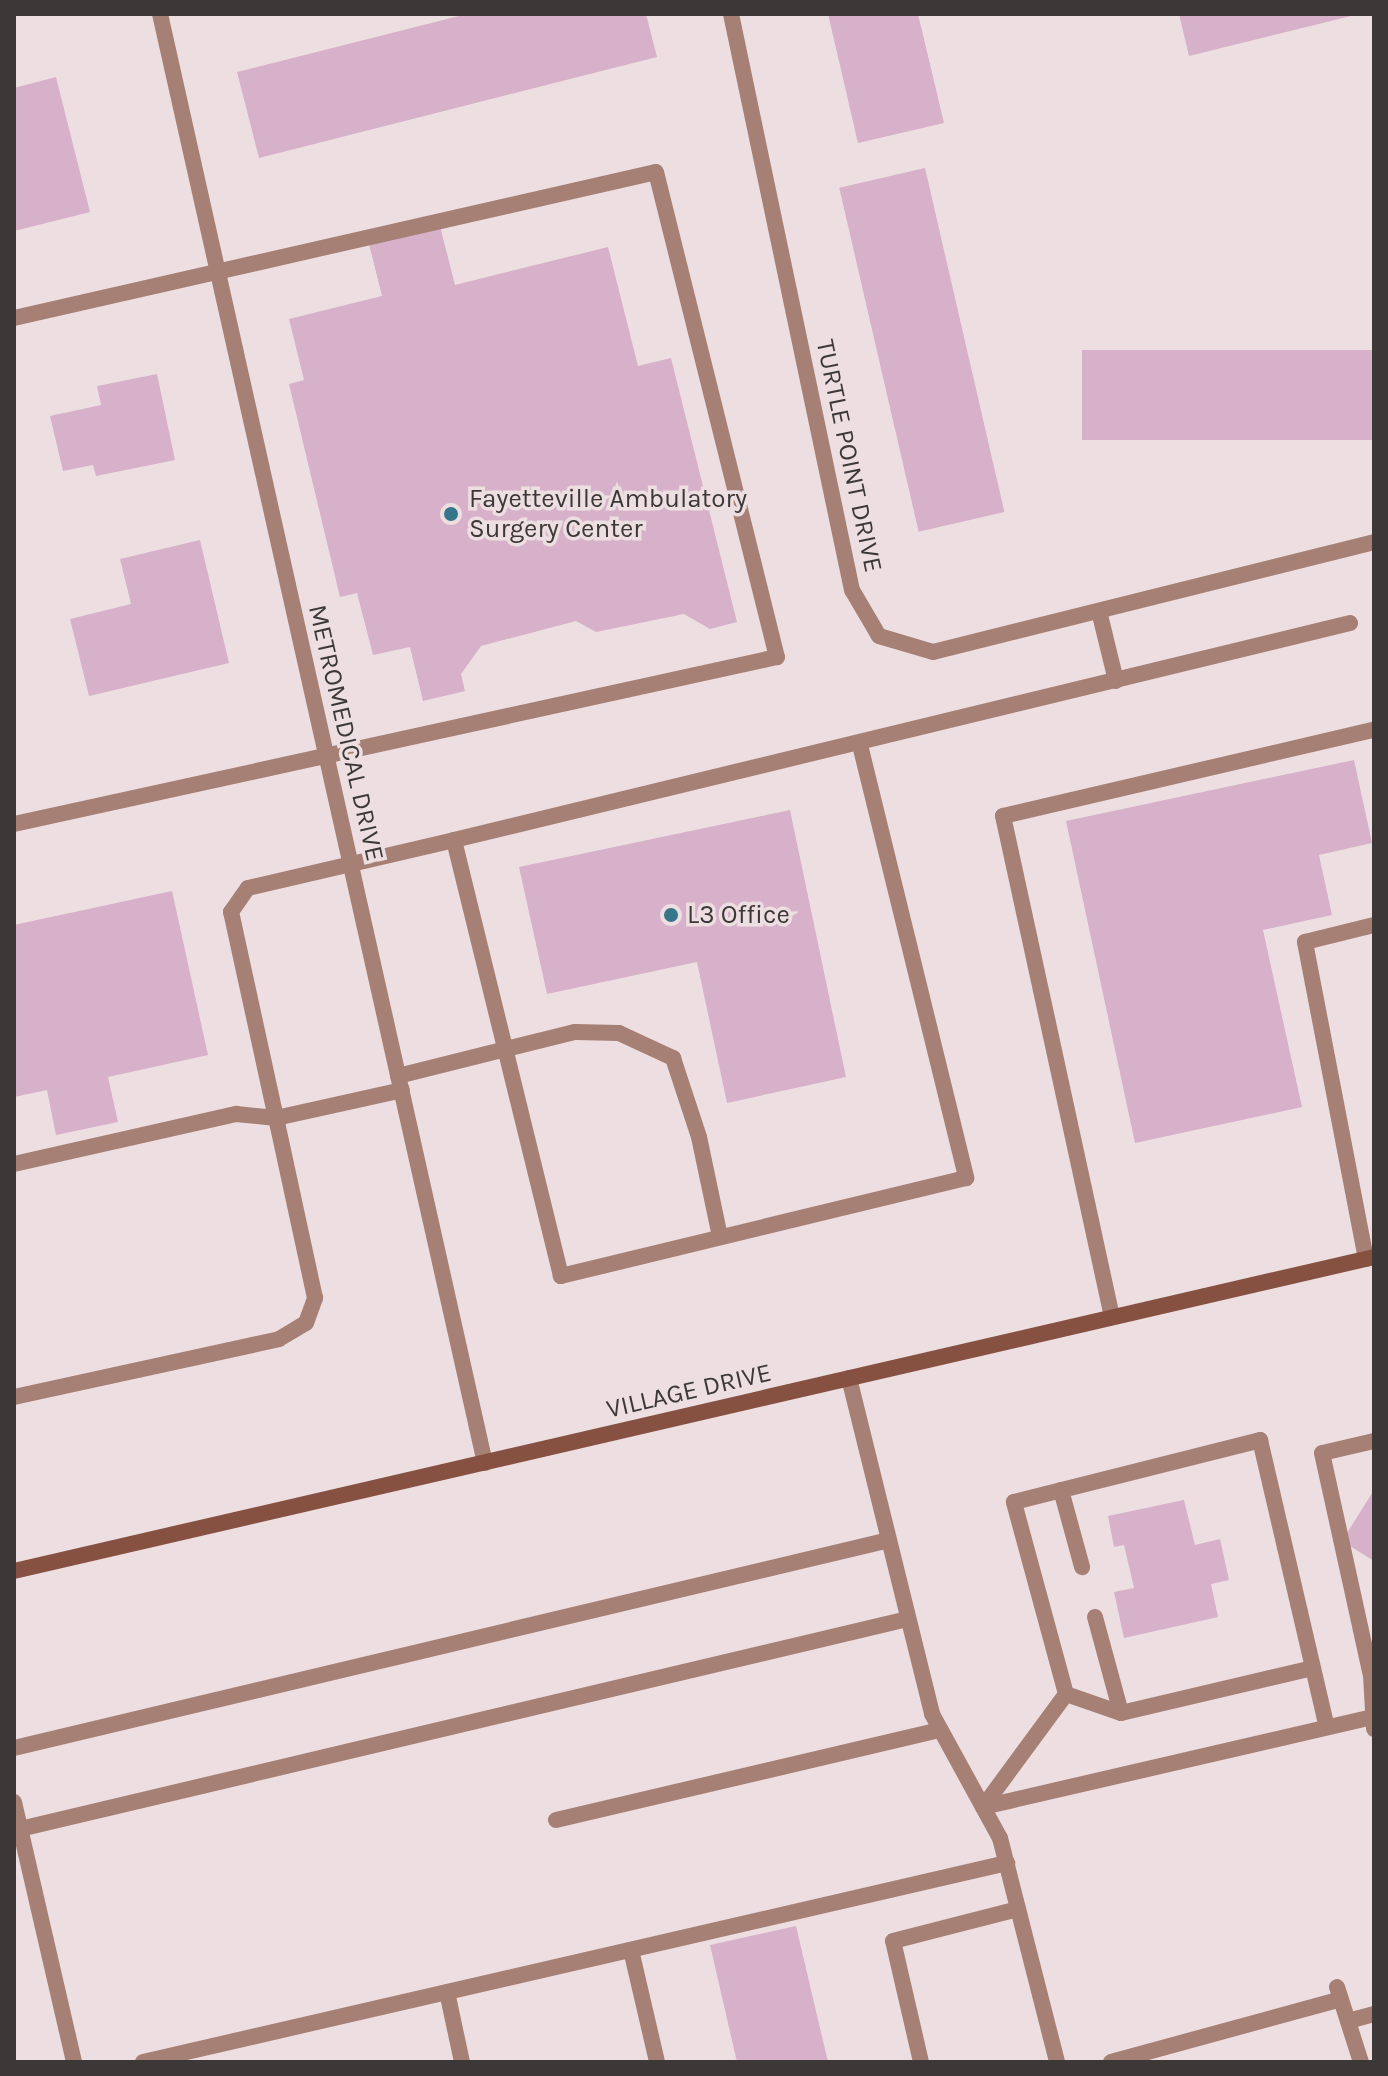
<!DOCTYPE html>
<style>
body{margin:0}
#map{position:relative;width:1388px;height:2076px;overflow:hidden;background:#eddfe1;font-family:Karla,sans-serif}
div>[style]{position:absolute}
.building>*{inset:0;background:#d6b1c9;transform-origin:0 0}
.service>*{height:16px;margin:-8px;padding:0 8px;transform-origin:8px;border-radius:8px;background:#a78075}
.minor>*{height:16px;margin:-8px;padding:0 8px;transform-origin:8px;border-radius:8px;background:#a78075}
.secondary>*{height:16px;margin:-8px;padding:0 8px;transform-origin:8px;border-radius:8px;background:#875142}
.dots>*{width:22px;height:22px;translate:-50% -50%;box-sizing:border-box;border:4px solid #eddfe1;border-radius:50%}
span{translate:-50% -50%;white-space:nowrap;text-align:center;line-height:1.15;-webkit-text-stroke:7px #eddfe1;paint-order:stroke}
.street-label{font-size:26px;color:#3d3838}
.poi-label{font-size:26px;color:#3d3838}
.left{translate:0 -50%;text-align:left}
.frame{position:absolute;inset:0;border:16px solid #3d3838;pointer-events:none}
</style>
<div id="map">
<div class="building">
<i style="clip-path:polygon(467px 14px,646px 14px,657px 57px,259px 158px,237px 72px)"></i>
<i style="clip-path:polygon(828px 14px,918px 14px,944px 123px,858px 143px)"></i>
<i style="clip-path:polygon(1179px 14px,1355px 14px,1355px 15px,1189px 56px)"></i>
<i style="clip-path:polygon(56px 77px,90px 212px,14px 231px,14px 88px)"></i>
<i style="left:925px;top:168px;width:353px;height:88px;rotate:77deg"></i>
<i style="clip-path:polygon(440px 226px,455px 285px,608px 247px,638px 366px,671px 358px,737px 622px,710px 629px,684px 614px,596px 632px,576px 621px,481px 646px,461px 674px,465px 691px,423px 701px,410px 647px,373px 655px,357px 593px,340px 597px,289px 384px,304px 380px,289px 319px,382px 296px,369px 244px)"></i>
<i style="left:1374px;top:350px;width:90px;height:292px;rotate:90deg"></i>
<i style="clip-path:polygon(157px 374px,175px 460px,96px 476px,93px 465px,63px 471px,50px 416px,101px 405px,97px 386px)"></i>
<i style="clip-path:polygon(200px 540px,229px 663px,89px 696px,70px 619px,131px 604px,120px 559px)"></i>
<i style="clip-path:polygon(1354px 760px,1372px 843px,1319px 855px,1332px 915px,1263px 930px,1302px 1107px,1135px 1143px,1066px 821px)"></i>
<i style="clip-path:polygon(790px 810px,846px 1077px,727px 1103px,697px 962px,547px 994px,519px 867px)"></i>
<i style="clip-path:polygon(172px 891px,208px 1055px,108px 1077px,118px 1122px,56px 1135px,47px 1090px,14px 1097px,14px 925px)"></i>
<i style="clip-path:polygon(1374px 1490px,1374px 1561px,1342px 1541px)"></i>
<i style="clip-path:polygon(1184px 1500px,1195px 1545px,1220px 1539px,1229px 1580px,1211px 1584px,1218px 1617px,1124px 1638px,1114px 1592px,1134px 1588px,1124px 1545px,1114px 1547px,1108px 1516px)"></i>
<i style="clip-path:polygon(796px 1926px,828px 2062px,737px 2062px,710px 1945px)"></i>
</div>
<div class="service">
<i style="left:14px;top:318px;width:658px;rotate:-12.81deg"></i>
<i style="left:656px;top:172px;width:500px;rotate:76deg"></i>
<i style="left:777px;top:657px;width:781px;rotate:167.65deg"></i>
<i style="left:1099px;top:611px;width:72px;rotate:76.3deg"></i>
<i style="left:860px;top:745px;width:446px;rotate:76.2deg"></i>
<i style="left:966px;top:1178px;width:417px;rotate:166.4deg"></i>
<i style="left:561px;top:1276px;width:449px;rotate:-103.8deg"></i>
<i style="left:454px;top:840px;width:922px;rotate:-13.61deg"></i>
<i style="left:398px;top:1076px;width:182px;rotate:-14deg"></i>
<i style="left:575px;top:1032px;width:44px;rotate:1.3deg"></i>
<i style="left:619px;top:1033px;width:60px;rotate:24.8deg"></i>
<i style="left:673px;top:1058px;width:83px;rotate:71.8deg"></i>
<i style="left:699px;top:1137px;width:102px;rotate:78.1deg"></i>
<i style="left:14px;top:1164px;width:228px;rotate:-12.7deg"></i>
<i style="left:236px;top:1114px;width:40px;rotate:5.7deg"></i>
<i style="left:276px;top:1118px;width:211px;rotate:-102.3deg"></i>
<i style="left:231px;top:912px;width:29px;rotate:-55deg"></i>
<i style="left:248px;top:888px;width:212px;rotate:-13.1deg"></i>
<i style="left:1366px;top:1259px;width:323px;rotate:-100.9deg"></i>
<i style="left:1305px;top:942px;width:71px;rotate:-13.8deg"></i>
<i style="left:1112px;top:1317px;width:513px;rotate:-102.27deg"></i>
<i style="left:1003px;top:816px;width:381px;rotate:-13.1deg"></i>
<i style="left:849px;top:1378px;width:346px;rotate:76.1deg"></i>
<i style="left:932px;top:1714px;width:141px;rotate:61.3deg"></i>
<i style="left:1000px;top:1838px;width:231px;rotate:75.7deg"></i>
<i style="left:14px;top:1397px;width:271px;rotate:-12.3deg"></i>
<i style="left:279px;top:1339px;width:31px;rotate:-31deg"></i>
<i style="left:306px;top:1323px;width:27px;rotate:-70deg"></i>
<i style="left:315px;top:1298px;width:184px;rotate:-102.2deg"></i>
<i style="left:276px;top:1118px;width:129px;rotate:-12.5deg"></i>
<i style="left:1374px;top:1441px;width:53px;rotate:167deg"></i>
<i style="left:1322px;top:1453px;width:227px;rotate:77.6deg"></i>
<i style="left:1371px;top:1675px;width:54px;rotate:86.8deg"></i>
<i style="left:1061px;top:1490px;width:80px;rotate:74.7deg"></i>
<i style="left:1095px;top:1617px;width:99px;rotate:74.8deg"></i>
<i style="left:1066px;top:1694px;width:58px;rotate:19.1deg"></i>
<i style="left:1121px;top:1713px;width:197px;rotate:-13.2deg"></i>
<i style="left:14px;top:1748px;width:899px;rotate:-13.37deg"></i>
<i style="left:14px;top:1802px;width:267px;rotate:77deg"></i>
<i style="left:983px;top:1807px;width:140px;rotate:-53.7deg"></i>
<i style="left:1066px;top:1694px;width:199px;rotate:-105.2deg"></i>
<i style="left:1014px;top:1502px;width:254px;rotate:-14.1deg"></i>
<i style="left:1260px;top:1440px;width:295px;rotate:76.9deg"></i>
<i style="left:983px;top:1807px;width:401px;rotate:-13deg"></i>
<i style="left:556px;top:1820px;width:395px;rotate:-13.2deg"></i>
<i style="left:20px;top:1829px;width:912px;rotate:-13.31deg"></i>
<i style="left:631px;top:1950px;width:115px;rotate:76.9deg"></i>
<i style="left:1337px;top:1987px;width:79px;rotate:72.3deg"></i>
<i style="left:447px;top:1992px;width:72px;rotate:77.9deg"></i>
<i style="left:1348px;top:2021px;width:27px;rotate:-15deg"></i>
<i style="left:143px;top:2062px;width:887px;rotate:-12.97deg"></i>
<i style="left:921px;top:2062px;width:124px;rotate:-103deg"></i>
<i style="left:893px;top:1941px;width:129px;rotate:-14.4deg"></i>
<i style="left:1111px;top:2062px;width:238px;rotate:-15.3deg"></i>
</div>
<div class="minor">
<i style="left:160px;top:14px;width:1485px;rotate:77.36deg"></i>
<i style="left:731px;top:14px;width:589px;rotate:78.14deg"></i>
<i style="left:852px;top:590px;width:53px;rotate:59.6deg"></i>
<i style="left:879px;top:636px;width:56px;rotate:16.5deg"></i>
<i style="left:933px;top:652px;width:455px;rotate:-14deg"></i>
</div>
<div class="secondary">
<i style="left:14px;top:1571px;width:1396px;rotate:-13deg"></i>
</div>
<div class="dots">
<i style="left:451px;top:514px;background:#37758b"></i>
<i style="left:671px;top:915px;background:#37758b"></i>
</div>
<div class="street-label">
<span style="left:849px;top:456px;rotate:78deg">TURTLE POINT DRIVE</span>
<span style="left:346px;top:733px;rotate:77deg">METROMEDICAL DRIVE</span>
<span style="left:689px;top:1391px;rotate:-13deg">VILLAGE DRIVE</span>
</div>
<div class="poi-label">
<span class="left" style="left:469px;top:514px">Fayetteville Ambulatory<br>Surgery Center</span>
<span class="left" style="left:687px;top:915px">L3 Office</span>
</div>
<div class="frame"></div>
</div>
